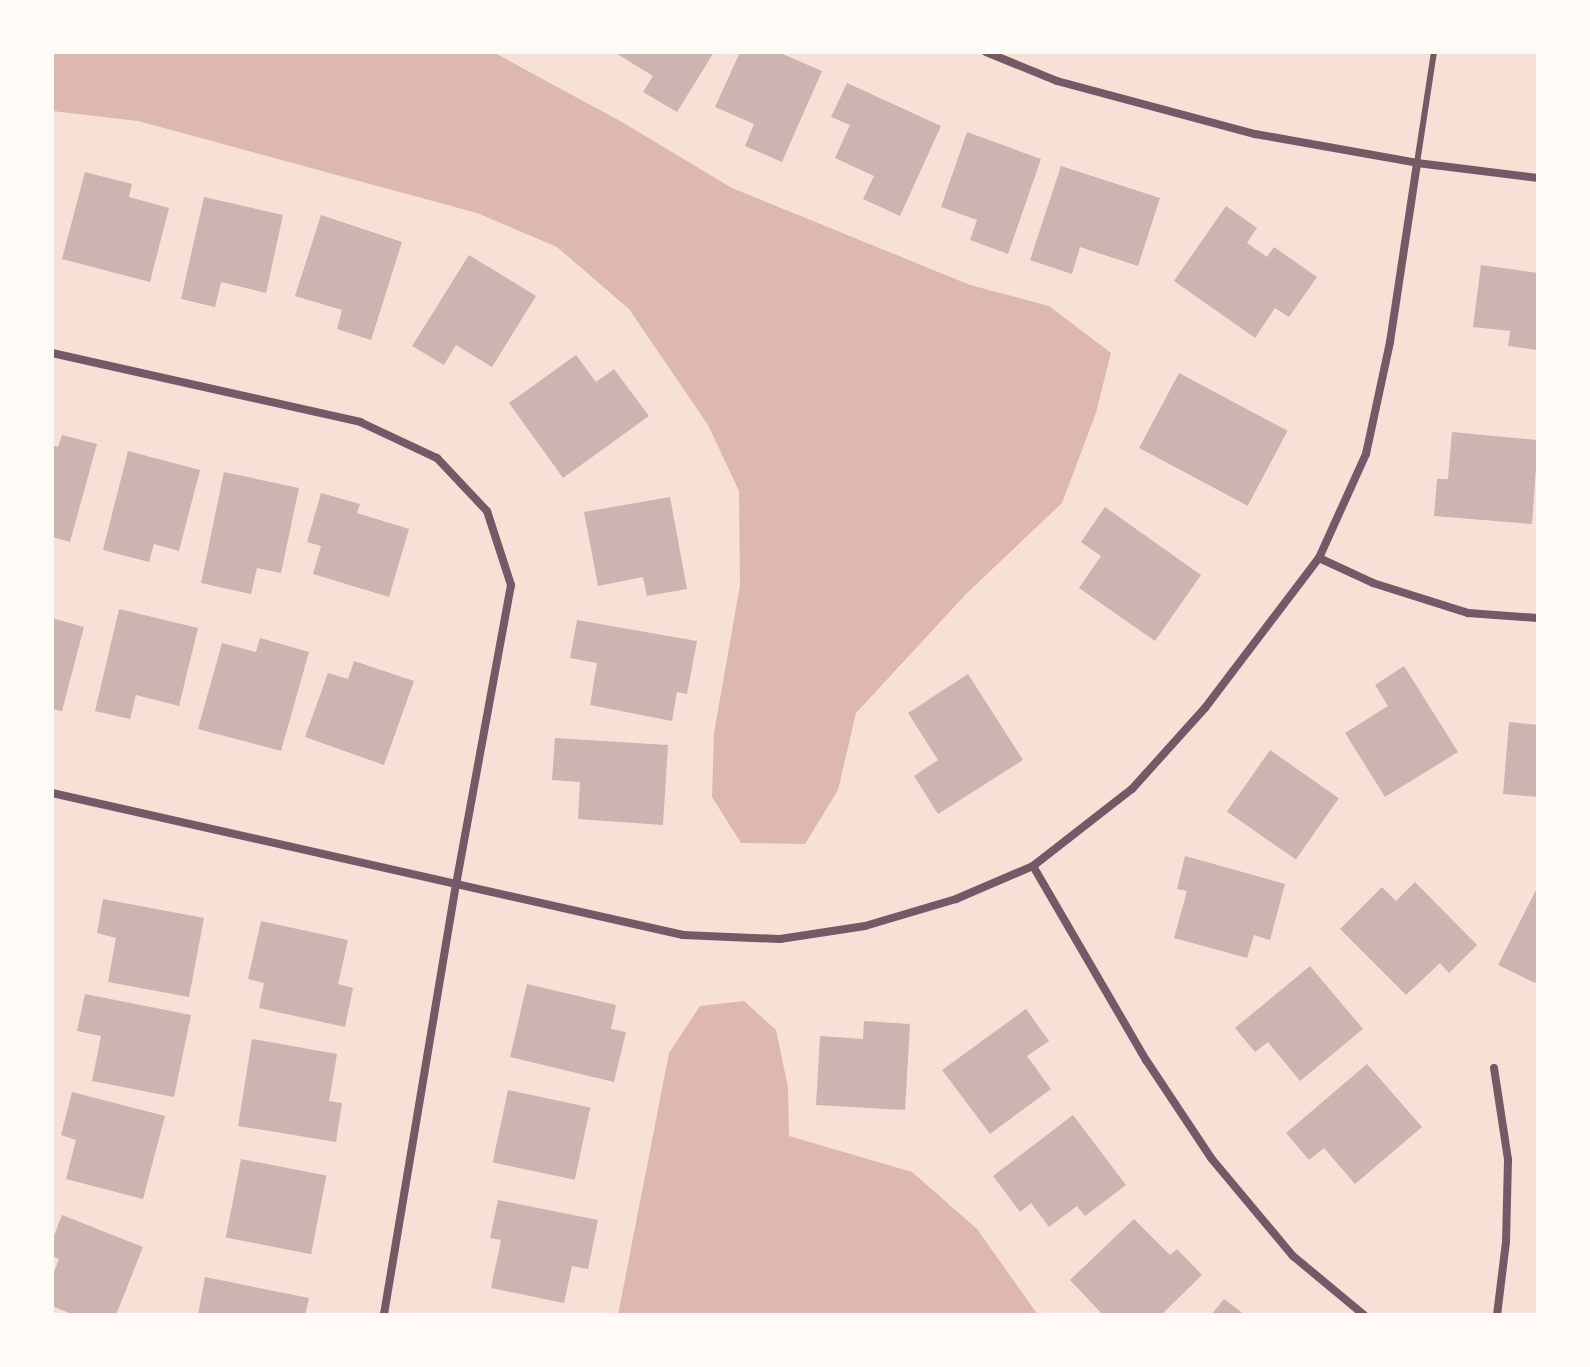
<!DOCTYPE html>
<style>
body{margin:0}
#map{position:relative;width:1590px;height:1367px;overflow:hidden;background:#f7e1d7;font-family:"Golos Text",sans-serif}
div>[style]{position:absolute}
.water>*{inset:0;background:#dcb8b0}
.building>*{inset:0;background:#ccb4b1;transform-origin:0 0}
.service>*{height:6px;margin:-3px;padding:0 3px;transform-origin:3px;border-radius:3px;background:#755966}
.minor>*{height:8px;margin:-4px;padding:0 4px;transform-origin:4px;border-radius:4px;background:#755966}
span{translate:-50% -50%;white-space:nowrap;text-align:center;line-height:1.15;-webkit-text-stroke:8px #fffaf5;paint-order:stroke}
.frame{position:absolute;inset:0;border:54px solid #fffaf5;pointer-events:none}
</style>
<div id="map">
<div class="water">
<i style="clip-path:polygon(52px 52px,493px 52px,622px 122px,732px 188px,970px 285px,1049px 306px,1111px 353px,1096px 413px,1062px 503px,967px 593px,856px 713px,838px 790px,805px 844px,741px 843px,712px 797px,714px 733px,740px 585px,739px 491px,708px 425px,629px 309px,557px 247px,477px 213px,138px 121px,52px 111px)"></i>
<i style="clip-path:polygon(744px 1001px,776px 1030px,788px 1087px,789px 1136px,912px 1172px,977px 1229px,1038px 1315px,618px 1315px,669px 1053px,700px 1006px)"></i>
</div>
<div class="building">
<i style="clip-path:polygon(614px 52px,714px 52px,677px 112px,643px 92px,653px 76px)"></i>
<i style="clip-path:polygon(740px 52px,778px 52px,822px 71px,782px 162px,745px 146px,754px 124px,715px 107px)"></i>
<i style="clip-path:polygon(847px 83px,941px 126px,900px 216px,863px 199px,874px 176px,835px 158px,850px 125px,831px 117px)"></i>
<i style="clip-path:polygon(967px 132px,1041px 159px,1008px 254px,970px 240px,977px 220px,941px 207px)"></i>
<i style="clip-path:polygon(1061px 166px,1160px 198px,1138px 266px,1080px 247px,1072px 274px,1030px 260px)"></i>
<i style="clip-path:polygon(85px 172px,132px 184px,129px 197px,169px 208px,150px 282px,62px 259px)"></i>
<i style="clip-path:polygon(204px 197px,283px 215px,266px 293px,221px 282px,215px 307px,181px 299px)"></i>
<i style="clip-path:polygon(1226px 206px,1257px 228px,1247px 243px,1267px 257px,1274px 247px,1317px 277px,1289px 317px,1275px 308px,1255px 338px,1174px 281px)"></i>
<i style="clip-path:polygon(321px 215px,402px 242px,371px 340px,337px 329px,342px 310px,295px 296px)"></i>
<i style="clip-path:polygon(469px 255px,536px 296px,492px 367px,456px 345px,444px 365px,412px 346px)"></i>
<i style="clip-path:polygon(1481px 265px,1538px 273px,1538px 350px,1508px 346px,1510px 331px,1473px 327px)"></i>
<i style="clip-path:polygon(576px 355px,596px 382px,614px 369px,649px 416px,563px 478px,509px 403px)"></i>
<i style="left:1179px;top:373px;width:123px;height:85px;rotate:28deg"></i>
<i style="clip-path:polygon(1452px 432px,1538px 440px,1532px 524px,1434px 516px,1437px 479px,1448px 479px)"></i>
<i style="clip-path:polygon(62px 435px,97px 444px,70px 542px,52px 537px,52px 445px,58px 447px)"></i>
<i style="clip-path:polygon(128px 451px,200px 470px,179px 551px,154px 544px,149px 562px,103px 550px)"></i>
<i style="clip-path:polygon(224px 472px,299px 488px,281px 573px,257px 568px,251px 594px,201px 583px)"></i>
<i style="clip-path:polygon(321px 493px,360px 504px,357px 513px,409px 529px,389px 597px,313px 574px,321px 546px,307px 542px)"></i>
<i style="clip-path:polygon(670px 497px,687px 589px,647px 596px,643px 577px,598px 586px,584px 512px)"></i>
<i style="clip-path:polygon(1105px 507px,1201px 575px,1155px 641px,1079px 588px,1101px 556px,1081px 542px)"></i>
<i style="clip-path:polygon(119px 609px,198px 628px,179px 706px,136px 695px,130px 719px,95px 711px)"></i>
<i style="clip-path:polygon(52px 618px,84px 627px,62px 711px,52px 709px)"></i>
<i style="clip-path:polygon(577px 620px,697px 641px,687px 694px,677px 692px,672px 721px,590px 705px,597px 663px,570px 658px)"></i>
<i style="clip-path:polygon(260px 638px,309px 652px,281px 751px,198px 729px,222px 643px,256px 652px)"></i>
<i style="clip-path:polygon(354px 661px,414px 681px,384px 765px,305px 737px,328px 673px,348px 679px)"></i>
<i style="clip-path:polygon(1404px 666px,1458px 752px,1385px 797px,1345px 733px,1388px 706px,1375px 685px)"></i>
<i style="clip-path:polygon(968px 674px,1023px 760px,938px 814px,914px 776px,938px 760px,908px 713px)"></i>
<i style="clip-path:polygon(1509px 722px,1538px 725px,1538px 797px,1503px 794px)"></i>
<i style="clip-path:polygon(555px 738px,668px 745px,663px 825px,578px 819px,580px 782px,552px 780px)"></i>
<i style="left:1270px;top:750px;width:84px;height:75px;rotate:35deg"></i>
<i style="clip-path:polygon(1185px 856px,1285px 884px,1270px 940px,1254px 935px,1247px 958px,1174px 938px,1187px 891px,1177px 889px)"></i>
<i style="clip-path:polygon(1415px 882px,1477px 945px,1449px 973px,1440px 963px,1406px 995px,1340px 929px,1382px 887px,1396px 901px)"></i>
<i style="clip-path:polygon(1538px 886px,1538px 977px,1535px 983px,1498px 965px)"></i>
<i style="clip-path:polygon(103px 899px,204px 918px,189px 997px,108px 982px,116px 938px,97px 933px)"></i>
<i style="clip-path:polygon(261px 921px,348px 940px,338px 984px,353px 988px,345px 1027px,259px 1008px,264px 983px,248px 979px)"></i>
<i style="clip-path:polygon(1310px 966px,1363px 1029px,1300px 1081px,1268px 1042px,1255px 1052px,1235px 1028px)"></i>
<i style="clip-path:polygon(527px 984px,616px 1005px,611px 1029px,626px 1032px,614px 1082px,510px 1057px)"></i>
<i style="clip-path:polygon(85px 994px,191px 1015px,174px 1097px,92px 1081px,101px 1036px,77px 1031px)"></i>
<i style="clip-path:polygon(1026px 1009px,1049px 1041px,1027px 1056px,1051px 1089px,990px 1134px,942px 1070px)"></i>
<i style="clip-path:polygon(864px 1021px,910px 1024px,905px 1110px,816px 1105px,820px 1036px,863px 1039px)"></i>
<i style="clip-path:polygon(252px 1039px,337px 1054px,329px 1101px,342px 1103px,336px 1142px,238px 1126px)"></i>
<i style="clip-path:polygon(1367px 1064px,1422px 1127px,1355px 1184px,1324px 1148px,1309px 1160px,1286px 1133px)"></i>
<i style="left:508px;top:1090px;width:84px;height:74px;rotate:12deg"></i>
<i style="clip-path:polygon(72px 1092px,165px 1116px,143px 1199px,66px 1179px,76px 1140px,61px 1135px)"></i>
<i style="clip-path:polygon(1073px 1115px,1126px 1185px,1085px 1216px,1077px 1206px,1049px 1227px,1031px 1203px,1020px 1212px,993px 1176px)"></i>
<i style="left:241px;top:1159px;width:87px;height:80px;rotate:11deg"></i>
<i style="clip-path:polygon(498px 1200px,598px 1220px,588px 1269px,572px 1266px,564px 1303px,491px 1288px,501px 1240px,490px 1238px)"></i>
<i style="clip-path:polygon(62px 1215px,143px 1247px,116px 1315px,74px 1315px,52px 1306px,52px 1277px,59px 1259px,52px 1256px,52px 1241px)"></i>
<i style="clip-path:polygon(1134px 1219px,1170px 1255px,1177px 1249px,1202px 1275px,1161px 1315px,1103px 1315px,1070px 1280px)"></i>
<i style="clip-path:polygon(205px 1277px,309px 1298px,305px 1315px,198px 1315px)"></i>
<i style="clip-path:polygon(1224px 1299px,1245px 1315px,1211px 1315px)"></i>
</div>
<div class="service">
<i style="left:1417px;top:163px;width:112px;rotate:-81.3deg"></i>
</div>
<div class="minor">
<i style="left:986px;top:52px;width:77px;rotate:22.2deg"></i>
<i style="left:1057px;top:81px;width:205px;rotate:15deg"></i>
<i style="left:1255px;top:134px;width:165px;rotate:10.1deg"></i>
<i style="left:1417px;top:163px;width:122px;rotate:7.1deg"></i>
<i style="left:52px;top:353px;width:316px;rotate:12.6deg"></i>
<i style="left:360px;top:422px;width:85px;rotate:25.1deg"></i>
<i style="left:437px;top:458px;width:73px;rotate:46.7deg"></i>
<i style="left:487px;top:511px;width:78px;rotate:72deg"></i>
<i style="left:511px;top:585px;width:304px;rotate:100.4deg"></i>
<i style="left:456px;top:884px;width:437px;rotate:99.5deg"></i>
<i style="left:1319px;top:558px;width:60px;rotate:24.8deg"></i>
<i style="left:1373px;top:583px;width:100px;rotate:17.5deg"></i>
<i style="left:1468px;top:613px;width:70px;rotate:4.1deg"></i>
<i style="left:52px;top:793px;width:647px;rotate:12.68deg"></i>
<i style="left:683px;top:935px;width:97px;rotate:2.4deg"></i>
<i style="left:780px;top:939px;width:86px;rotate:-8.7deg"></i>
<i style="left:865px;top:926px;width:95px;rotate:-16.5deg"></i>
<i style="left:956px;top:899px;width:84px;rotate:-23.2deg"></i>
<i style="left:1033px;top:866px;width:125px;rotate:-37.9deg"></i>
<i style="left:1132px;top:789px;width:109px;rotate:-48deg"></i>
<i style="left:1205px;top:708px;width:188px;rotate:-52.8deg"></i>
<i style="left:1319px;top:558px;width:114px;rotate:-65.7deg"></i>
<i style="left:1366px;top:454px;width:115px;rotate:-77.9deg"></i>
<i style="left:1390px;top:342px;width:181px;rotate:-81.4deg"></i>
<i style="left:1033px;top:866px;width:225px;rotate:59.8deg"></i>
<i style="left:1146px;top:1060px;width:118px;rotate:56.4deg"></i>
<i style="left:1211px;top:1158px;width:128px;rotate:50.1deg"></i>
<i style="left:1293px;top:1256px;width:92px;rotate:39.7deg"></i>
<i style="left:1494px;top:1068px;width:93px;rotate:81.3deg"></i>
<i style="left:1508px;top:1160px;width:82px;rotate:91.4deg"></i>
<i style="left:1506px;top:1242px;width:74px;rotate:97deg"></i>
</div>
<div class="frame"></div>
</div>
